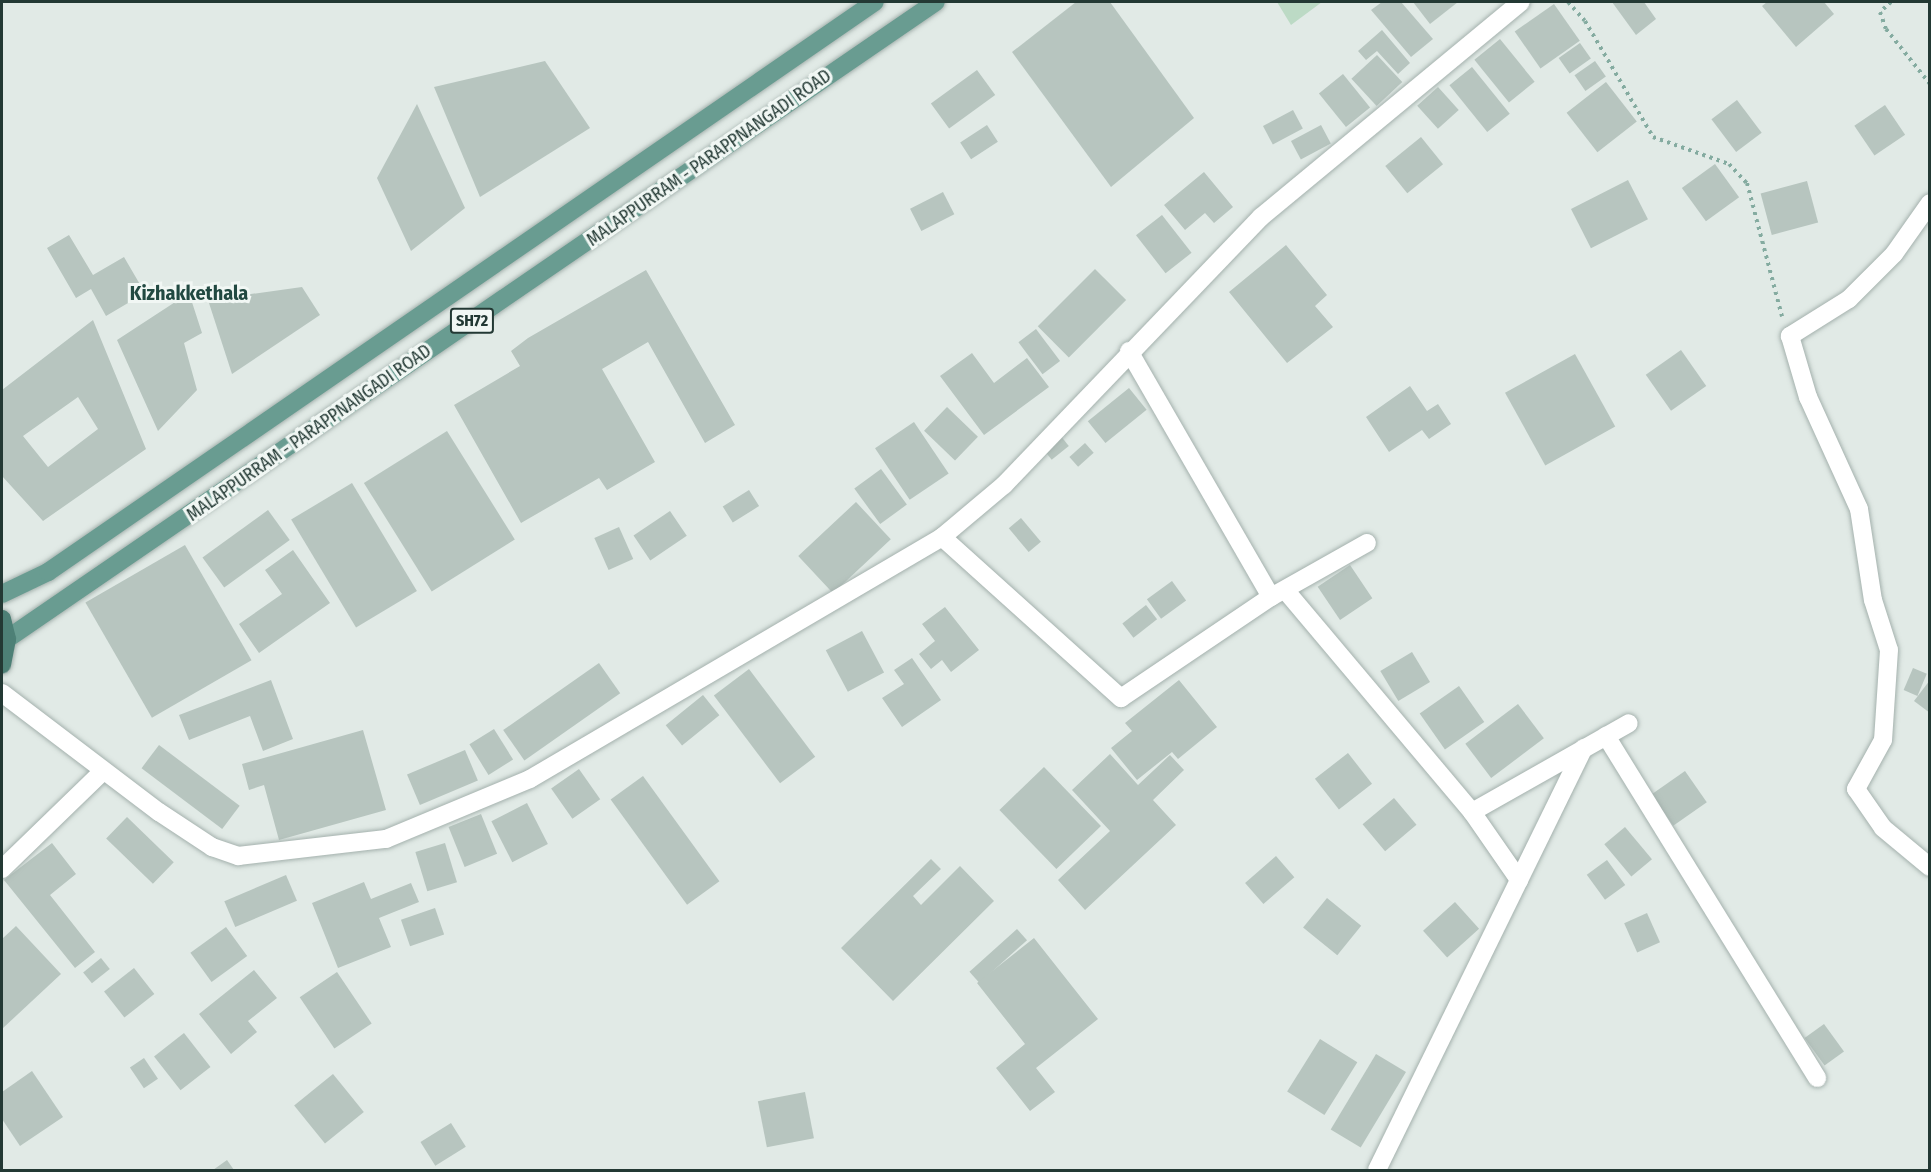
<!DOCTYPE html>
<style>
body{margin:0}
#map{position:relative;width:1931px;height:1172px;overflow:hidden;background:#e1eae6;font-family:"Fira Sans Condensed",sans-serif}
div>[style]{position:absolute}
.green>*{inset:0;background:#bcdac5}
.building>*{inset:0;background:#b7c5bf;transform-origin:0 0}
.path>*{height:4px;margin-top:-2px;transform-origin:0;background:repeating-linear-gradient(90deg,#84aba0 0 3px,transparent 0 7.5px)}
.roads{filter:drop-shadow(0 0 2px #a4b1ad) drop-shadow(0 0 2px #a4b1ad)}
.minor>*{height:18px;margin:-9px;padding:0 9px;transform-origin:9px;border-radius:9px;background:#fff}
.primary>*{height:18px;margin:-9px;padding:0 9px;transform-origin:9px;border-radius:9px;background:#699c91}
.trunk>*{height:18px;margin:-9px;padding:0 9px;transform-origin:9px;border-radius:9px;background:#4d8076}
span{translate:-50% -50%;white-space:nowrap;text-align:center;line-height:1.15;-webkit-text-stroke:6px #f1f7f4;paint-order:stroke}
.shield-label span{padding:2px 4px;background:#f1f7f4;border:2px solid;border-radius:4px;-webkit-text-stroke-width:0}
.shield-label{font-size:16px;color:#233934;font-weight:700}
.street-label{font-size:18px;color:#233934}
.neighbourhood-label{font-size:20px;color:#214941;font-weight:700}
.frame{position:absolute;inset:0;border:3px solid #233934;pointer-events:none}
</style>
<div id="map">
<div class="green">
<i style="clip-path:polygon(1277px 2px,1322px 2px,1291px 25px)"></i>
</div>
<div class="building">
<i style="clip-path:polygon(1076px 2px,1110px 2px,1194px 118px,1111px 187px,1012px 52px)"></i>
<i style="clip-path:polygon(1382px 2px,1401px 2px,1433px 39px,1411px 57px,1371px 10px)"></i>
<i style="clip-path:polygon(1413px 2px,1458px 2px,1430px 24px)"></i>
<i style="clip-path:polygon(1612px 2px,1644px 2px,1656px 19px,1636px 35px)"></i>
<i style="clip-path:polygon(1767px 2px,1824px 2px,1834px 14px,1796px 47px,1762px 6px)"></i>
<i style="left:1554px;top:4px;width:45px;height:48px;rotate:55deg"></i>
<i style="clip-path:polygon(1382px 30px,1410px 63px,1398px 74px,1377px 51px,1366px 60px,1358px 51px)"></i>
<i style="left:1500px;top:39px;width:55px;height:33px;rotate:51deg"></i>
<i style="left:1580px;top:43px;width:19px;height:26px;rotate:55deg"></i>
<i style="left:1377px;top:55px;width:37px;height:35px;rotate:47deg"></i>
<i style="clip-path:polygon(545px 61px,590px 128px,480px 197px,434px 87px)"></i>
<i style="left:1595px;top:61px;width:19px;height:25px;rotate:55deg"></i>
<i style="left:1472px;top:67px;width:60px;height:29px;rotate:51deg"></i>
<i style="left:977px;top:70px;width:31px;height:57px;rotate:54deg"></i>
<i style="left:1343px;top:74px;width:43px;height:31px;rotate:51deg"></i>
<i style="left:1606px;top:82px;width:50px;height:50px;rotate:52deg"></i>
<i style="left:1438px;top:87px;width:31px;height:28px;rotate:48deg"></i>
<i style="left:1737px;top:100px;width:41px;height:32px;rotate:53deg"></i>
<i style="clip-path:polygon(417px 104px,465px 208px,411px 251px,377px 178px)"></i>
<i style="left:1885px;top:105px;width:36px;height:37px;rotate:56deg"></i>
<i style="left:1293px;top:110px;width:21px;height:34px;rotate:62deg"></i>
<i style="left:987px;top:125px;width:20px;height:32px;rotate:57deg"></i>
<i style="left:1321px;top:125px;width:21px;height:34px;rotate:62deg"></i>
<i style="left:1421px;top:137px;width:35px;height:46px;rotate:51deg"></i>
<i style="left:1715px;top:164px;width:41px;height:41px;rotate:54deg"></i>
<i style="clip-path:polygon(1204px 172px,1233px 207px,1214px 223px,1205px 213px,1185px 230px,1164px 205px)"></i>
<i style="left:1628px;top:180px;width:44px;height:64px;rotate:63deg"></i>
<i style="left:1807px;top:181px;width:43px;height:48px;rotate:75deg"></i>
<i style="left:943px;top:192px;width:25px;height:37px;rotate:63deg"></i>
<i style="left:1162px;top:215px;width:48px;height:33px;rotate:52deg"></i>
<i style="clip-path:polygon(69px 235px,93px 275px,124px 257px,145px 293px,106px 316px,91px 289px,76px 298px,47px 248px)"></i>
<i style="clip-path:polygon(1286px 245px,1327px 295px,1315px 306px,1333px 327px,1287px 363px,1229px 292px)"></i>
<i style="left:1095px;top:269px;width:44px;height:81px;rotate:45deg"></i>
<i style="clip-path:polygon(646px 270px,735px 425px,705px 443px,648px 342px,602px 369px,655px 462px,607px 490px,599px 478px,521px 523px,454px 405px,520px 366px,511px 351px,528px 338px)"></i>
<i style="clip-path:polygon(302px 287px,320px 315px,232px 374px,208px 300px)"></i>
<i style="clip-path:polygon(189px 293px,202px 333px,184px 343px,197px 390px,158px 431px,117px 340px)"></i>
<i style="clip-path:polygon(evenodd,93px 320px,146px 449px,43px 521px,2px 476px,2px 390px,93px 320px,78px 397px,98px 429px,48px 467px,23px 436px,78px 397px)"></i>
<i style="left:1036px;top:329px;width:40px;height:22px;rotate:53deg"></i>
<i style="left:1681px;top:350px;width:44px;height:43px;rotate:55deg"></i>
<i style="clip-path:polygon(972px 353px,994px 383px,1027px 358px,1049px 387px,984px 435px,940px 376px)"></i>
<i style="left:1575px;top:354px;width:83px;height:80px;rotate:61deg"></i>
<i style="clip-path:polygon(1410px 386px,1427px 411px,1438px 404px,1451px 424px,1429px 439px,1422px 430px,1389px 452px,1366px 417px)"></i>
<i style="left:1129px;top:388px;width:28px;height:53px;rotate:51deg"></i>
<i style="left:947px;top:407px;width:43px;height:33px;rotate:44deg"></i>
<i style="left:914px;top:422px;width:62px;height:47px;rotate:56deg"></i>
<i style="left:447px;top:431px;width:128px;height:98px;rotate:58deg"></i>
<i style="left:1060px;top:435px;width:14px;height:22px;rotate:51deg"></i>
<i style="left:1085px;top:443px;width:13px;height:21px;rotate:48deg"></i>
<i style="left:881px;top:469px;width:44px;height:33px;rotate:54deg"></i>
<i style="left:352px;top:483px;width:126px;height:71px;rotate:59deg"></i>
<i style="left:749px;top:490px;width:19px;height:31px;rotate:58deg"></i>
<i style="left:856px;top:502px;width:51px;height:79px;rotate:47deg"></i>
<i style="left:268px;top:510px;width:37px;height:81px;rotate:54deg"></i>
<i style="left:670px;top:511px;width:30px;height:44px;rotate:56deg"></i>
<i style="left:1021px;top:518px;width:31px;height:16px;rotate:50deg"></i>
<i style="left:619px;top:527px;width:35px;height:27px;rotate:66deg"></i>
<i style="left:185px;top:545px;width:133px;height:115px;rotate:60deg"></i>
<i style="clip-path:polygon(293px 550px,330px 603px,259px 653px,239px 624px,282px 594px,265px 570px)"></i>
<i style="left:1350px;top:565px;width:40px;height:39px;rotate:56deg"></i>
<i style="left:1172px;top:581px;width:24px;height:31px;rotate:54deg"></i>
<i style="left:1146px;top:605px;width:18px;height:30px;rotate:52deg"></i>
<i style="clip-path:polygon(945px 607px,979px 650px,951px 672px,942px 660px,931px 669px,919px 654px,935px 641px,922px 624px)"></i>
<i style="left:862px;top:631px;width:47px;height:41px;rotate:62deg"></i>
<i style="left:1412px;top:652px;width:35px;height:37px;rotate:59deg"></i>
<i style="clip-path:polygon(912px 658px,941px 700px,902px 727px,882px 698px,904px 684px,894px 670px)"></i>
<i style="left:599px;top:663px;width:37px;height:117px;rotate:55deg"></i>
<i style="left:1913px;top:668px;width:15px;height:24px;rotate:23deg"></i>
<i style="left:749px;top:669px;width:110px;height:44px;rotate:53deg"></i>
<i style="clip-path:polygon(271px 680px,293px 739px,263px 751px,250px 716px,189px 740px,179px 715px)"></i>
<i style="clip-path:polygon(1179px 680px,1217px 727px,1178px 759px,1172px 752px,1137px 780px,1111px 748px,1132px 731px,1125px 723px)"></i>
<i style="clip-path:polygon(1930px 680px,1930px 713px,1914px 701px)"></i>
<i style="left:1459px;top:686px;width:44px;height:48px;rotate:55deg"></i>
<i style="left:703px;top:695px;width:26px;height:48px;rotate:51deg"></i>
<i style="left:1518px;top:704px;width:43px;height:66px;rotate:53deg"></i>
<i style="left:494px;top:729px;width:36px;height:29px;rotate:58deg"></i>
<i style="clip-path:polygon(363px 730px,386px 810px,279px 840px,264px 785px,249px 790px,242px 764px)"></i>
<i style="left:159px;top:745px;width:101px;height:29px;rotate:37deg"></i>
<i style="left:465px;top:750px;width:33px;height:63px;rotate:67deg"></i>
<i style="left:1348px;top:753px;width:39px;height:42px;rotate:52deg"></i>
<i style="clip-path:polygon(1110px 754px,1138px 785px,1170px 755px,1184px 770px,1153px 800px,1176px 825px,1085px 910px,1058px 880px,1110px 831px,1072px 790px)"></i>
<i style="left:1044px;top:767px;width:82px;height:62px;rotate:46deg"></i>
<i style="left:579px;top:769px;width:37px;height:34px;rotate:55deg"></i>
<i style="left:1685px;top:771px;width:38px;height:41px;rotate:55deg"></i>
<i style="left:643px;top:776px;width:130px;height:40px;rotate:54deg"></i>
<i style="left:1394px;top:798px;width:35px;height:41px;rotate:50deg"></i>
<i style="left:527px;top:803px;width:46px;height:40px;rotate:63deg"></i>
<i style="left:481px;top:814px;width:43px;height:35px;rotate:68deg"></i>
<i style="left:127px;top:817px;width:65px;height:30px;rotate:44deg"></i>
<i style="left:1625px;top:827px;width:42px;height:27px;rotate:50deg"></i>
<i style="clip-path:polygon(52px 843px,76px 874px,50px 895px,95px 952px,75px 968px,4px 880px)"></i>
<i style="left:445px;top:843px;width:41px;height:31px;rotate:73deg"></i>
<i style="left:1276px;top:856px;width:28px;height:41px;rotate:49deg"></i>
<i style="clip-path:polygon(931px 859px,941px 869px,913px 896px,921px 905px,960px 866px,994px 901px,893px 1001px,841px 948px)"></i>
<i style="left:1607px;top:860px;width:31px;height:25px;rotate:54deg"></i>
<i style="left:286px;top:875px;width:28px;height:67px;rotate:67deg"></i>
<i style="clip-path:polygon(364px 882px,371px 899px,411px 883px,419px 902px,379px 918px,391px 947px,338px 968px,312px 903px)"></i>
<i style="left:1327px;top:898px;width:44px;height:38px;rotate:39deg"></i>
<i style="left:1455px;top:902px;width:36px;height:43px;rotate:48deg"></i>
<i style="left:435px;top:908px;width:28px;height:36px;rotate:71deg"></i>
<i style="left:1647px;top:913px;width:32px;height:25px;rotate:66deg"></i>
<i style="clip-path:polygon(16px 926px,61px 974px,2px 1029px,2px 939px)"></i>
<i style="left:226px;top:927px;width:36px;height:44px;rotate:54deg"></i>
<i style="left:1017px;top:929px;width:15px;height:64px;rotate:48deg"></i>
<i style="clip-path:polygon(1034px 938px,1098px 1019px,1036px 1068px,1055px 1092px,1030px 1111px,996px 1068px,1025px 1044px,977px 983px)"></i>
<i style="left:101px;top:958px;width:14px;height:23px;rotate:51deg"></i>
<i style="left:134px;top:968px;width:33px;height:38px;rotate:52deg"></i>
<i style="clip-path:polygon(254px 970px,277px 998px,248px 1021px,257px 1032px,231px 1054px,199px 1014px)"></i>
<i style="left:337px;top:972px;width:62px;height:45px;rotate:56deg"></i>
<i style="left:1824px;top:1024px;width:34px;height:24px;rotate:54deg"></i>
<i style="left:184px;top:1033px;width:43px;height:38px;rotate:52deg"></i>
<i style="left:1320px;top:1039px;width:44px;height:62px;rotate:32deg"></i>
<i style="left:1376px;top:1054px;width:35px;height:88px;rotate:31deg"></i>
<i style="left:144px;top:1058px;width:25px;height:17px;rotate:56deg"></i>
<i style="clip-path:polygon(32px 1071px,63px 1117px,20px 1146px,2px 1119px,2px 1092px)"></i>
<i style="left:333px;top:1074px;width:49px;height:50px;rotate:51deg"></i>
<i style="left:805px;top:1092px;width:47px;height:48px;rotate:79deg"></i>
<i style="left:451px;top:1123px;width:28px;height:36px;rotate:58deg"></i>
<i style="clip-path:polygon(227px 1160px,234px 1170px,213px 1170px)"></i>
</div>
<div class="path">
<i style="left:1568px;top:2px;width:25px;rotate:48deg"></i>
<i style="left:1585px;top:21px;width:134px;rotate:59.6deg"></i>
<i style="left:1653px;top:137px;width:81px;rotate:19.6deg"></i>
<i style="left:1729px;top:164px;width:26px;rotate:47deg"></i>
<i style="left:1747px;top:183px;width:138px;rotate:75.3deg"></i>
<i style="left:1891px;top:2px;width:15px;rotate:138deg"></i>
<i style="left:1880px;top:12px;width:18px;rotate:71deg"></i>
<i style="left:1886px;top:29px;width:70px;rotate:51.3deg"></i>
</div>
<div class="roads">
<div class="minor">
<i style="left:1930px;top:203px;width:62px;rotate:125.2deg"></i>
<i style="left:1894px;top:254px;width:64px;rotate:135deg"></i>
<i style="left:1849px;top:299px;width:70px;rotate:147.9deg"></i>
<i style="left:1790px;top:336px;width:64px;rotate:73.6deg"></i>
<i style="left:1808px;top:397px;width:123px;rotate:65.5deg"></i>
<i style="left:1859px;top:509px;width:92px;rotate:81.3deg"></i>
<i style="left:1873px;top:600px;width:52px;rotate:72.3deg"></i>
<i style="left:1889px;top:650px;width:90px;rotate:93.8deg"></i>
<i style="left:1883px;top:740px;width:56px;rotate:118.9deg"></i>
<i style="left:1856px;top:789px;width:47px;rotate:55.3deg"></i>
<i style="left:1883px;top:828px;width:61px;rotate:39.7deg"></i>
<i style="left:1129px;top:351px;width:284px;rotate:60deg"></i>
<i style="left:942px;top:537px;width:241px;rotate:42deg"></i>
<i style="left:1121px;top:698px;width:181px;rotate:-34deg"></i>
<i style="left:1271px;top:597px;width:110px;rotate:-29.4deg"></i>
<i style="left:1286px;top:591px;width:289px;rotate:49.9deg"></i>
<i style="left:1472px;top:812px;width:180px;rotate:-29.5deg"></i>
<i style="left:2px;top:693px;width:197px;rotate:37.2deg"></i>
<i style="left:159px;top:812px;width:64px;rotate:33.4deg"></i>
<i style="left:212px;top:847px;width:28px;rotate:19deg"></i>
<i style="left:238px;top:856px;width:149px;rotate:-6.6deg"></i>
<i style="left:386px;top:839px;width:156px;rotate:-22.6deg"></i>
<i style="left:530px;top:779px;width:478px;rotate:-30.4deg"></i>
<i style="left:942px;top:537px;width:81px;rotate:-40deg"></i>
<i style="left:1004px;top:485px;width:371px;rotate:-46.2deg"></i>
<i style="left:1261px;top:217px;width:337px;rotate:-39.6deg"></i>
<i style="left:1606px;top:736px;width:402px;rotate:58.3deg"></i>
<i style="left:1472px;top:812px;width:83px;rotate:55.3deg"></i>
<i style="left:2px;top:869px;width:139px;rotate:-44.1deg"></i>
<i style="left:1377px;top:1170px;width:470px;rotate:-63.9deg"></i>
</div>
<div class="primary">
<i style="left:2px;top:594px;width:51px;rotate:-25.6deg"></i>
<i style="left:48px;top:572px;width:1004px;rotate:-34.58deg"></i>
<i style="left:7px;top:639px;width:1126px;rotate:-34.44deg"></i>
</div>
<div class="trunk">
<i style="left:2px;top:619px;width:21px;rotate:76deg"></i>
<i style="left:7px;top:639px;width:26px;rotate:101deg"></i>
</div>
</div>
<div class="shield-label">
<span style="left:472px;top:321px">SH72</span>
</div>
<div class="street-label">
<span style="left:709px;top:158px;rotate:-35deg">MALAPPURRAM - PARAPPNANGADI ROAD</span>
<span style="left:309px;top:433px;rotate:-35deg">MALAPPURRAM - PARAPPNANGADI ROAD</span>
</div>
<div class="neighbourhood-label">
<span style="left:189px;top:293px">Kizhakkethala</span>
</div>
<div class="frame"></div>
</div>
